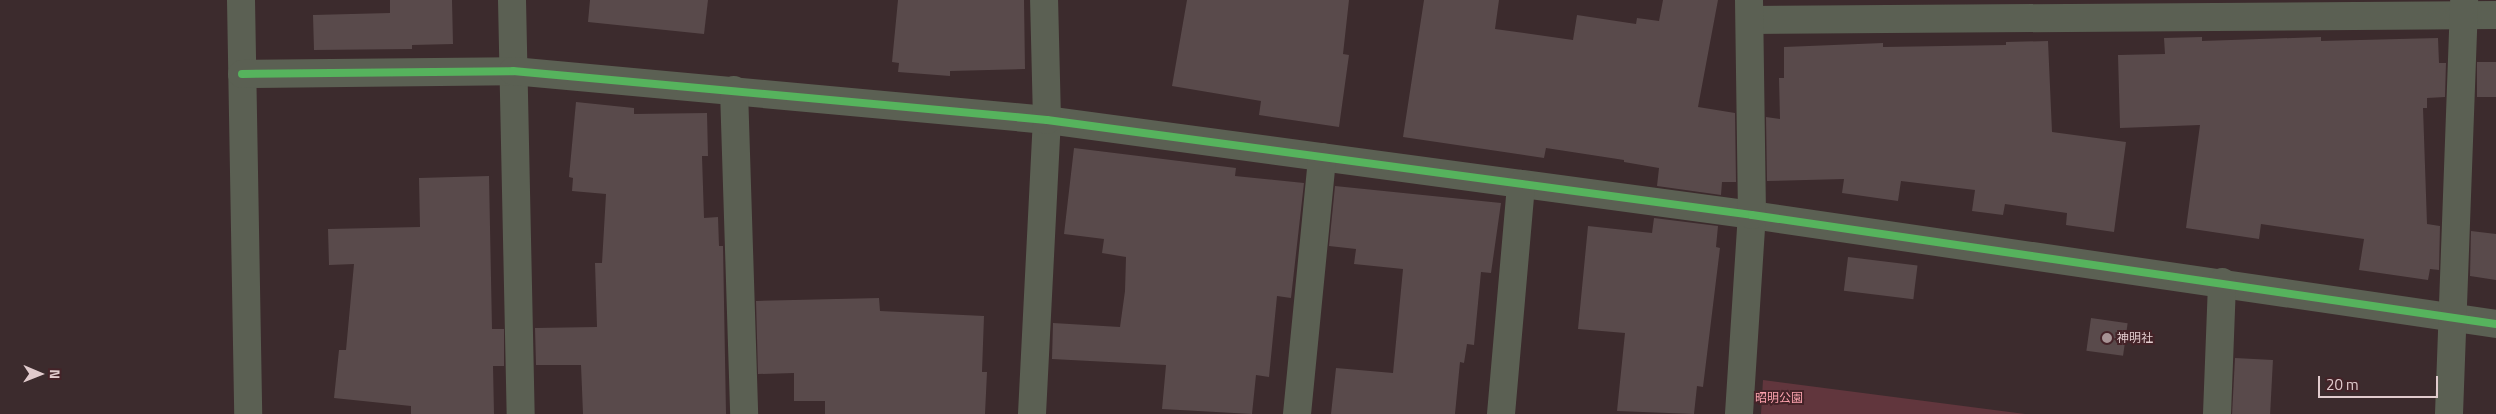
<!DOCTYPE html>
<meta charset="utf-8">
<style>
body{margin:0}
#map{position:relative;width:2496px;height:414px;overflow:hidden;background:#3c2b2d;font-family:"Titillium Web","Noto Sans JP",sans-serif}
div>[style]{position:absolute}
.green>*{inset:0;background:#61363d}
.building>*{inset:0;background:#594a4b;transform-origin:0 0}
.minor>*{height:28px;margin:-14px;padding:0 14px;transform-origin:14px;border-radius:14px;background:#5b6053}
.cycleway>*{height:8px;margin:-4px;padding:0 4px;transform-origin:4px;border-radius:4px;background:#56b35d}
.dots>*{width:14px;height:14px;translate:-50% -50%;box-sizing:border-box;border:2px solid #442328;border-radius:50%}
span{translate:-50% -50%;white-space:nowrap;text-align:center;line-height:1.15;-webkit-text-stroke:4px #442328;paint-order:stroke}
.poi-label{font-size:12px;color:#e1cbcd}
.left{translate:0 -50%;text-align:left}
.park-label{font-size:12px;color:#fba2ad}
.north{position:absolute;left:15px;top:349px;width:50px;height:50px;-webkit-text-stroke:4px #442328;paint-order:stroke;rotate:91deg;font-size:14px;font-weight:700;line-height:20px;text-align:center;color:#e1cbcd}
.north::after{content:'';display:block;margin:auto;width:18px;height:22px;background:#e1cbcd;clip-path:polygon(50% 0,100% 100%,50% 72%,0 100%)}
.scale{position:absolute;left:2318px;top:376px;width:120px;height:22px;box-sizing:border-box;border:2px solid #e1cbcd;border-top:0;padding-left:6px;font-size:15px;line-height:18px;white-space:nowrap;color:#e1cbcd;-webkit-text-stroke:4px #442328;paint-order:stroke}
</style>
<div id="map">
<div class="green">
<i style="clip-path:polygon(1763px 380px,2025px 414px,1761px 414px)"></i>
</div>
<div class="building">
<i style="clip-path:polygon(390px 0,452px 0,453px 44px,412px 45px,412px 49px,314px 50px,313px 15px,390px 13px)"></i>
<i style="clip-path:polygon(590px 0,708px 0,704px 34px,588px 22px)"></i>
<i style="clip-path:polygon(898px 0,1024px 0,1025px 69px,950px 71px,950px 76px,898px 72px,899px 63px,892px 62px)"></i>
<i style="clip-path:polygon(1187px 0,1349px 0,1343px 54px,1349px 55px,1339px 127px,1259px 115px,1261px 101px,1172px 86px)"></i>
<i style="clip-path:polygon(1424px 0,1499px 0,1495px 29px,1573px 40px,1577px 15px,1636px 24px,1637px 18px,1659px 21px,1663px 0,1718px 0,1698px 107px,1735px 113px,1736px 182px,1722px 182px,1721px 195px,1657px 186px,1659px 168px,1624px 162px,1624px 160px,1546px 148px,1544px 158px,1403px 137px)"></i>
<i style="clip-path:polygon(2202px 37px,2202px 41px,2321px 37px,2321px 41px,2438px 38px,2439px 63px,2446px 63px,2445px 97px,2427px 98px,2427px 108px,2423px 108px,2427px 224px,2440px 226px,2439px 270px,2430px 269px,2428px 280px,2359px 270px,2364px 239px,2261px 224px,2259px 239px,2186px 228px,2200px 125px,2120px 128px,2118px 55px,2165px 54px,2164px 38px)"></i>
<i style="clip-path:polygon(2048px 41px,2052px 132px,2126px 142px,2114px 232px,2066px 225px,2067px 213px,2005px 204px,2003px 215px,1972px 211px,1975px 190px,1901px 181px,1898px 201px,1842px 193px,1844px 179px,1767px 181px,1766px 117px,1780px 119px,1779px 78px,1784px 78px,1784px 47px,1883px 43px,1883px 47px,2006px 45px,2006px 42px)"></i>
<i style="left:2477px;top:62px;width:19px;height:35px"></i>
<i style="clip-path:polygon(576px 102px,634px 108px,634px 114px,707px 113px,708px 156px,702px 156px,704px 218px,718px 217px,719px 246px,723px 246px,726px 414px,583px 414px,581px 365px,536px 365px,535px 328px,597px 327px,595px 263px,602px 263px,606px 194px,572px 191px,573px 178px,569px 177px)"></i>
<i style="clip-path:polygon(1074px 148px,1236px 168px,1235px 176px,1304px 183px,1291px 298px,1277px 296px,1269px 377px,1256px 375px,1252px 414px,1162px 409px,1166px 365px,1052px 359px,1053px 323px,1120px 327px,1125px 291px,1126px 257px,1102px 253px,1104px 239px,1064px 234px)"></i>
<i style="clip-path:polygon(489px 176px,492px 329px,504px 329px,504px 366px,493px 366px,494px 414px,411px 414px,411px 406px,334px 398px,339px 350px,346px 350px,354px 264px,329px 265px,328px 229px,420px 227px,419px 178px)"></i>
<i style="clip-path:polygon(1335px 186px,1501px 203px,1491px 273px,1481px 272px,1474px 345px,1467px 344px,1464px 363px,1460px 362px,1455px 414px,1331px 414px,1336px 368px,1393px 373px,1403px 269px,1354px 264px,1356px 249px,1329px 246px)"></i>
<i style="clip-path:polygon(1654px 218px,1718px 226px,1716px 247px,1720px 248px,1703px 387px,1697px 386px,1694px 414px,1617px 411px,1625px 333px,1578px 329px,1588px 226px,1652px 233px)"></i>
<i style="clip-path:polygon(2471px 231px,2496px 234px,2496px 280px,2470px 276px)"></i>
<i style="left:1848px;top:257px;width:70px;height:34px;rotate:7deg"></i>
<i style="clip-path:polygon(879px 298px,880px 311px,984px 316px,982px 372px,987px 372px,985px 414px,825px 414px,825px 401px,794px 401px,794px 373px,758px 374px,756px 301px)"></i>
<i style="left:2091px;top:318px;width:37px;height:33px;rotate:8deg"></i>
<i style="left:2235px;top:358px;width:38px;height:56px;rotate:3deg"></i>
</div>
<div class="minor">
<i style="left:241px;top:0;width:414px;rotate:89deg"></i>
<i style="left:512px;top:0;width:414px;rotate:88.8deg"></i>
<i style="left:1750px;top:20px;width:746px;rotate:-0.38deg"></i>
<i style="left:242px;top:74px;width:271px;rotate:-0.6deg"></i>
<i style="left:513px;top:71px;width:536px;rotate:5.24deg"></i>
<i style="left:1047px;top:120px;width:711px;rotate:7.67deg"></i>
<i style="left:1752px;top:215px;width:752px;rotate:8.33deg"></i>
<i style="left:734px;top:90px;width:324px;rotate:88.2deg"></i>
<i style="left:1032px;top:414px;width:294px;rotate:-87.1deg"></i>
<i style="left:1047px;top:120px;width:120px;rotate:-91.4deg"></i>
<i style="left:1297px;top:414px;width:258px;rotate:-84.4deg"></i>
<i style="left:1501px;top:414px;width:231px;rotate:-85deg"></i>
<i style="left:1739px;top:414px;width:199px;rotate:-86.3deg"></i>
<i style="left:1752px;top:215px;width:215px;rotate:-90.8deg"></i>
<i style="left:2217px;top:414px;width:132px;rotate:-87.8deg"></i>
<i style="left:2449px;top:414px;width:414px;rotate:-87.9deg"></i>
</div>
<div class="cycleway">
<i style="left:242px;top:74px;width:271px;rotate:-0.6deg"></i>
<i style="left:513px;top:71px;width:536px;rotate:5.24deg"></i>
<i style="left:1047px;top:120px;width:711px;rotate:7.67deg"></i>
<i style="left:1752px;top:215px;width:752px;rotate:8.33deg"></i>
</div>
<div class="dots">
<i style="left:2107px;top:338px;background:#a79395"></i>
</div>
<div class="poi-label">
<span class="left" style="left:2117px;top:338px">神明社</span>
</div>
<div class="park-label">
<span style="left:1779px;top:398px">昭明公園</span>
</div>
<div class="north">N</div>
<div class="scale">20 m</div>
</div>
